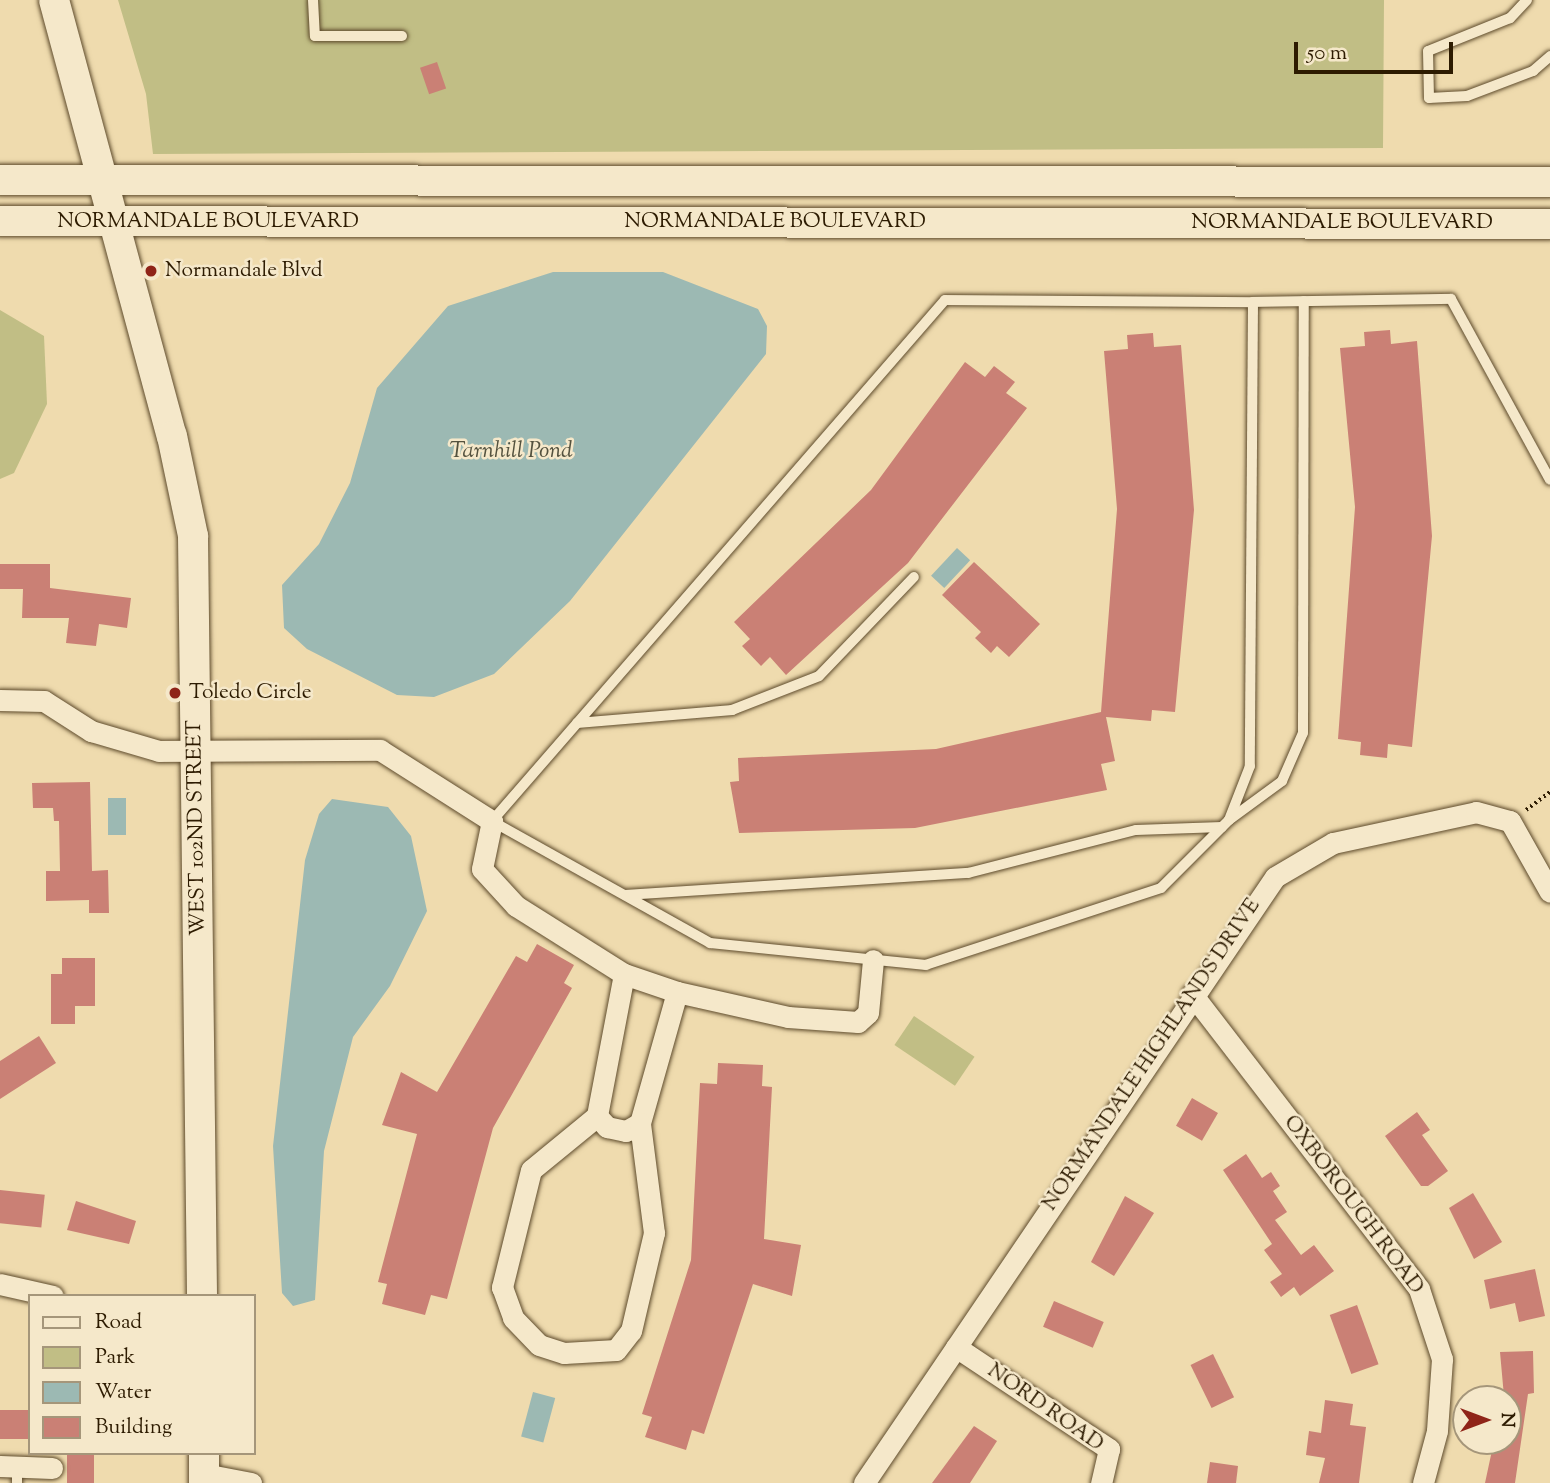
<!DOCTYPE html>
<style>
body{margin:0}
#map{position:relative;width:1550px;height:1483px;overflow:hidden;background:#efdbae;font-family:"Sorts Mill Goudy",serif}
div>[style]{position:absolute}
.green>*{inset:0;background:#c1be85;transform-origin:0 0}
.water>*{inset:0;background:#9cb9b3;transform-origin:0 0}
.building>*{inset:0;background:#ca8075;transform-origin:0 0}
.path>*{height:3.5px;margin-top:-1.75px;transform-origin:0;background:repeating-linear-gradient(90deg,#2d1b01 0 2px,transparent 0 5.5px)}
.roads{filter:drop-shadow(0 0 2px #5e4b2c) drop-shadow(0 0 2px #5e4b2c)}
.lane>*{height:10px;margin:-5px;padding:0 5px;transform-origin:5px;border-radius:5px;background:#f5e8ca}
.street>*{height:21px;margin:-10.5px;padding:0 10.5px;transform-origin:10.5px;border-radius:10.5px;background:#f5e8ca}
.secondary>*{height:30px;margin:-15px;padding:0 15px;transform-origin:15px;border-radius:15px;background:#f5e8ca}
.dots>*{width:19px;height:19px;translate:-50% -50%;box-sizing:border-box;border:4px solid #f5e8ca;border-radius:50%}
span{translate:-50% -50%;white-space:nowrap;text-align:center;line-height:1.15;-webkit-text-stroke:5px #f5e8ca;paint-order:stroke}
.street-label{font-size:21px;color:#2d1b01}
.poi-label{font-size:21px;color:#2d1b01}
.left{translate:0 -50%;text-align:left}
.water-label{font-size:23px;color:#54523f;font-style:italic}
.legend{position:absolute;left:28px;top:1294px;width:228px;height:161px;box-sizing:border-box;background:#f5e8ca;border:2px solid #a5967a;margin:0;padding:9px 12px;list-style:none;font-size:21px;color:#2d1b01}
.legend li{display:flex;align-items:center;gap:14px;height:35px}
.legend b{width:35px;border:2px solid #a5967a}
.north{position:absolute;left:1452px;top:1385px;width:70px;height:70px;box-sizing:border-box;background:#f5e8ca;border:2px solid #a5967a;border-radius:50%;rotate:90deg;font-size:19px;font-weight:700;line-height:28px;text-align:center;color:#2d1b01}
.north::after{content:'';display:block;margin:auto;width:24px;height:32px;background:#8f2418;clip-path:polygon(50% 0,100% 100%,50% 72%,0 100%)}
.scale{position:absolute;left:1294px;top:42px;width:159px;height:32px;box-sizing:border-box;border:4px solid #2d1b01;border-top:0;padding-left:9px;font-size:21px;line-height:24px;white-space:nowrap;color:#2d1b01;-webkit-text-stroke:5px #f5e8ca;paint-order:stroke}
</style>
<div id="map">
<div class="green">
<i style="clip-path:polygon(118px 0,1384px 0,1383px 148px,153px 154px,146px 94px)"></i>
<i style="clip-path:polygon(0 310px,44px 336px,47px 404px,14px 473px,0 479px)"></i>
<i style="left:914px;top:1016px;width:73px;height:35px;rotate:34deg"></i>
</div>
<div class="water">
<i style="clip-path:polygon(553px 272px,663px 272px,758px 309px,767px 326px,766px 354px,570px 601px,494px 674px,434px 697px,397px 695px,307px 649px,284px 628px,282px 585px,319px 544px,350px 483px,377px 388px,448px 306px)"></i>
<i style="left:957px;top:548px;width:18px;height:38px;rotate:43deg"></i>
<i style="left:108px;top:798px;width:18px;height:37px"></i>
<i style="clip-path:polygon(332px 799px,388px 807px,411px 836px,427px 911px,390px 986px,353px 1037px,324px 1151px,315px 1300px,293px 1306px,282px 1293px,273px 1146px,305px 860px,319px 814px)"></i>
<i style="left:533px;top:1392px;width:23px;height:46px;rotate:15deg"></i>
</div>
<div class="building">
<i style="left:437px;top:62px;width:28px;height:18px;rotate:71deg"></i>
<i style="clip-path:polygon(1390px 330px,1391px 344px,1417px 341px,1432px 536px,1412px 747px,1388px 744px,1387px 758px,1360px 755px,1361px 742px,1338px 739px,1355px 507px,1340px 348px,1365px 346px,1364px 332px)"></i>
<i style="clip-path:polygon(1153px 333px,1154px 347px,1181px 345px,1194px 510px,1175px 712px,1152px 710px,1151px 721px,1106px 717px,1115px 761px,1101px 764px,1107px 790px,915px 828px,739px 833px,730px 782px,739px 781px,738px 758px,936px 749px,1101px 712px,1117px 509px,1104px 351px,1128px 349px,1127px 335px)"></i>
<i style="clip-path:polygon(965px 362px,985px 377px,994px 366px,1015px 382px,1006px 393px,1027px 408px,908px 563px,786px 675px,770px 657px,761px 666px,742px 646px,750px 639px,734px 622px,871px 490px)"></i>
<i style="clip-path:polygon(974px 562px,1040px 624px,1009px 657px,997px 646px,991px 653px,975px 638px,981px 632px,942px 595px)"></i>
<i style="clip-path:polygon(0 564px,50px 564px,50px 588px,131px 598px,127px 628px,99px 624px,96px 646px,66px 643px,69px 618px,22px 618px,23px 589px,0 589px)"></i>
<i style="clip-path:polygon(90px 782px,92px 871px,108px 870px,109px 913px,89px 913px,89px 900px,46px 901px,46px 871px,60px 871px,59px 821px,54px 821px,53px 808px,33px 808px,32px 783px)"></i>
<i style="clip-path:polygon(537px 944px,574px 965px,564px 983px,572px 988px,493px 1128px,447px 1299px,431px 1295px,425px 1315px,382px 1304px,387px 1284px,378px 1282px,417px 1134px,382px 1125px,401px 1072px,437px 1092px,516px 956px,527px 962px)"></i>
<i style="clip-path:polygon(62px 958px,95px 958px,95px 1006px,75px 1006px,75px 1024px,51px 1024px,51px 974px,62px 974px)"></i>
<i style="clip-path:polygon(39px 1036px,56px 1063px,0 1099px,0 1061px)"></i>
<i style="clip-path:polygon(718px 1063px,763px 1065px,762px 1086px,772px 1087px,764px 1239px,801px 1245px,792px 1296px,753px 1284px,704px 1434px,692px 1430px,686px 1450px,645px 1437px,652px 1417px,642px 1414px,691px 1260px,700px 1083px,717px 1084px)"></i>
<i style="left:1192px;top:1098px;width:30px;height:32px;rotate:30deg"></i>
<i style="clip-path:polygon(1417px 1112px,1430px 1130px,1422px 1135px,1448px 1171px,1428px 1186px,1421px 1186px,1385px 1136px)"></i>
<i style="clip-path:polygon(1246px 1154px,1262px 1178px,1271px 1172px,1280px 1186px,1273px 1191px,1287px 1212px,1275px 1220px,1301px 1255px,1314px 1245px,1334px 1271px,1300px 1296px,1294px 1287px,1281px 1297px,1270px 1282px,1282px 1274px,1264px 1250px,1272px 1244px,1223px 1170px)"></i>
<i style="left:0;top:1190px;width:45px;height:33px;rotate:6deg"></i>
<i style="clip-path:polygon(1473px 1193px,1502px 1242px,1474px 1259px,1449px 1208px)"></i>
<i style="clip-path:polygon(1125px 1196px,1154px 1213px,1114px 1276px,1091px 1262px)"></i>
<i style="clip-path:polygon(76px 1201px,136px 1221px,129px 1244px,67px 1230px)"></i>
<i style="clip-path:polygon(1535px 1269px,1545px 1316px,1519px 1322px,1515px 1303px,1490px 1309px,1484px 1280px)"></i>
<i style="left:1054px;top:1301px;width:54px;height:28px;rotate:23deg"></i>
<i style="left:1357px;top:1305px;width:63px;height:29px;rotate:70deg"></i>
<i style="clip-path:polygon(1533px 1351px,1534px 1393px,1528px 1394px,1515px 1483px,1485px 1483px,1494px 1441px,1508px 1441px,1500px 1352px)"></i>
<i style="left:1213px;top:1354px;width:48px;height:25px;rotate:64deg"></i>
<i style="clip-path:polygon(1325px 1400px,1353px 1404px,1350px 1425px,1366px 1427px,1359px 1483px,1319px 1483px,1325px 1458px,1306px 1455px,1309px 1431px,1321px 1433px)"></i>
<i style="left:30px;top:1410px;width:29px;height:30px;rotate:90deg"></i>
<i style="clip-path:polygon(974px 1426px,997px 1441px,970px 1483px,932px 1483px)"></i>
<i style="left:67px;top:1453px;width:27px;height:30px"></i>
<i style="clip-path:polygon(1210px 1462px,1238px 1466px,1236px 1483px,1207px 1483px)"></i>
</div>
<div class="path">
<i style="left:1526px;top:810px;width:30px;rotate:-37deg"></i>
</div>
<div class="roads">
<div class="lane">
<i style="left:313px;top:0;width:36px;rotate:87deg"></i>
<i style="left:315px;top:36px;width:87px"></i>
<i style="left:1527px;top:0;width:25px;rotate:133deg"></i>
<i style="left:1510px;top:18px;width:88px;rotate:158.1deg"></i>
<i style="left:1428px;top:51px;width:47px;rotate:88.8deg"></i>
<i style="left:1429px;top:98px;width:38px;rotate:-3deg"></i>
<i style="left:1467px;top:96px;width:71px;rotate:-20.7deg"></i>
<i style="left:1533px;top:71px;width:23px;rotate:-41deg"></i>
<i style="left:945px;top:300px;width:308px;rotate:0.4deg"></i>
<i style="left:1253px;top:302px;width:464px;rotate:90.4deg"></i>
<i style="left:1250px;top:766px;width:58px;rotate:111.3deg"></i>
<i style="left:1229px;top:820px;width:96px;rotate:135deg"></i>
<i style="left:1161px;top:888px;width:247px;rotate:161.9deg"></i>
<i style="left:926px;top:965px;width:217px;rotate:-174.2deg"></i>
<i style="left:710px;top:943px;width:250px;rotate:-150.8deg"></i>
<i style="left:492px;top:821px;width:690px;rotate:-48.99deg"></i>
<i style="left:1253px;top:302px;width:198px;rotate:-0.9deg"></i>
<i style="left:1451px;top:299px;width:206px;rotate:61.3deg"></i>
<i style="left:577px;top:723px;width:156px;rotate:-4.8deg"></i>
<i style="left:732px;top:710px;width:93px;rotate:-21.3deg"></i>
<i style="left:819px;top:676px;width:137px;rotate:-46.2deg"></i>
<i style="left:1229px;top:820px;width:66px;rotate:-36.3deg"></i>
<i style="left:1282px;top:781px;width:52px;rotate:-66.4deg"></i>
<i style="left:1303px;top:733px;width:432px;rotate:-89.9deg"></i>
<i style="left:626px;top:895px;width:343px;rotate:-3.7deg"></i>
<i style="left:968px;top:873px;width:173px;rotate:-14.4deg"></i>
<i style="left:1136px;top:830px;width:86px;rotate:-2deg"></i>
<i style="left:17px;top:1467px;width:16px;rotate:90deg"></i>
</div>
<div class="street">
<i style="left:0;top:700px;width:44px;rotate:1.3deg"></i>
<i style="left:44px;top:701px;width:56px;rotate:32.6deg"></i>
<i style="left:91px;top:731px;width:71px;rotate:16.4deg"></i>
<i style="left:159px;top:751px;width:221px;rotate:-0.3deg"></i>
<i style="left:380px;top:750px;width:133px;rotate:32.4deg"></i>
<i style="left:492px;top:821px;width:49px;rotate:101.8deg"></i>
<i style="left:482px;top:869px;width:50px;rotate:47.4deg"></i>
<i style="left:516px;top:906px;width:128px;rotate:32.2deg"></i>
<i style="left:624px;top:974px;width:145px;rotate:100.8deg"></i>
<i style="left:597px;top:1116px;width:15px;rotate:48deg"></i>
<i style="left:607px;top:1127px;width:19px;rotate:12deg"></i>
<i style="left:626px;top:1131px;width:16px;rotate:-30deg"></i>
<i style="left:640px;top:1123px;width:136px;rotate:-74.2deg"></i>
<i style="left:677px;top:992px;width:114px;rotate:12.7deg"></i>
<i style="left:788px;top:1017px;width:70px;rotate:4.1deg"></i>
<i style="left:858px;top:1022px;width:13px;rotate:-42deg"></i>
<i style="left:868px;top:1013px;width:53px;rotate:-84.6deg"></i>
<i style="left:624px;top:974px;width:56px;rotate:18.8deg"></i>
<i style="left:1192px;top:994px;width:372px;rotate:52.4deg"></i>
<i style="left:1419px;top:1289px;width:74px;rotate:71.8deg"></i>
<i style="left:1442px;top:1359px;width:72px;rotate:94deg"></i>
<i style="left:1437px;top:1431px;width:54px;rotate:105.1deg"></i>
<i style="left:597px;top:1116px;width:85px;rotate:140.7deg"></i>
<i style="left:531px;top:1170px;width:121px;rotate:103.9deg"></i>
<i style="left:502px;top:1287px;width:33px;rotate:70deg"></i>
<i style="left:513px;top:1318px;width:37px;rotate:46deg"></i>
<i style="left:539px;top:1345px;width:26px;rotate:18deg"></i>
<i style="left:564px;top:1353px;width:52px;rotate:-3.3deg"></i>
<i style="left:616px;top:1350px;width:24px;rotate:-52deg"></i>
<i style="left:631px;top:1331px;width:101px;rotate:-76.8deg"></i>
<i style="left:654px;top:1233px;width:111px;rotate:-97.3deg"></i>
<i style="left:0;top:1284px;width:54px;rotate:12.8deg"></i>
<i style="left:956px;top:1347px;width:184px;rotate:33.7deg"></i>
<i style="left:1109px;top:1449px;width:35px;rotate:103deg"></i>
<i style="left:0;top:1466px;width:52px;rotate:2.2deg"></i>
<i style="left:204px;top:1474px;width:48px;rotate:10.8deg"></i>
<i style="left:864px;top:1483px;width:732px;rotate:-55.85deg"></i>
<i style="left:1275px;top:877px;width:67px;rotate:-30.4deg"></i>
<i style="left:1333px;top:843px;width:146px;rotate:-12.2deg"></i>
<i style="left:1476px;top:812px;width:35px;rotate:15deg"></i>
<i style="left:1510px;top:821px;width:81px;rotate:60.6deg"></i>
</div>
<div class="secondary">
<i style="left:54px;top:0;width:452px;rotate:74.9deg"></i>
<i style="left:172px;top:436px;width:102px;rotate:78.1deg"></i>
<i style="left:193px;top:536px;width:760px;rotate:89.32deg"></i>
<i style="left:0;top:180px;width:1550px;rotate:0.07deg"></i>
<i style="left:0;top:221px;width:1550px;rotate:0.11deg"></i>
<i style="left:204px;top:1453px;width:30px;rotate:90deg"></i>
</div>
</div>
<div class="dots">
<i style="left:151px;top:271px;background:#8f2418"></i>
<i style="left:175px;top:693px;background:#8f2418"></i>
</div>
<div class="street-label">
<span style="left:208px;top:222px">NORMANDALE BOULEVARD</span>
<span style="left:775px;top:222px">NORMANDALE BOULEVARD</span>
<span style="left:1342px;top:223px">NORMANDALE BOULEVARD</span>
<span style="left:197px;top:828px;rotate:-91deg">WEST 102ND STREET</span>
<span style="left:1152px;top:1055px;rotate:-56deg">NORMANDALE HIGHLANDS DRIVE</span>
<span style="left:1353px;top:1205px;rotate:53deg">OXBOROUGH ROAD</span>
<span style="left:1045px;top:1408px;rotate:35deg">NORD ROAD</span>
</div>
<div class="poi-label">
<span class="left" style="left:165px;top:271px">Normandale Blvd</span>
<span class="left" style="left:189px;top:693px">Toledo Circle</span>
</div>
<div class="water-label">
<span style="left:511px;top:452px">Tarnhill Pond</span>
</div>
<ul class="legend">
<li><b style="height:9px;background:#f5e8ca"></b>Road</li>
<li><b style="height:19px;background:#c1be85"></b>Park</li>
<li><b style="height:19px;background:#9cb9b3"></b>Water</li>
<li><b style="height:19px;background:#ca8075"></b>Building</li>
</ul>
<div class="north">N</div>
<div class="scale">50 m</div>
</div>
